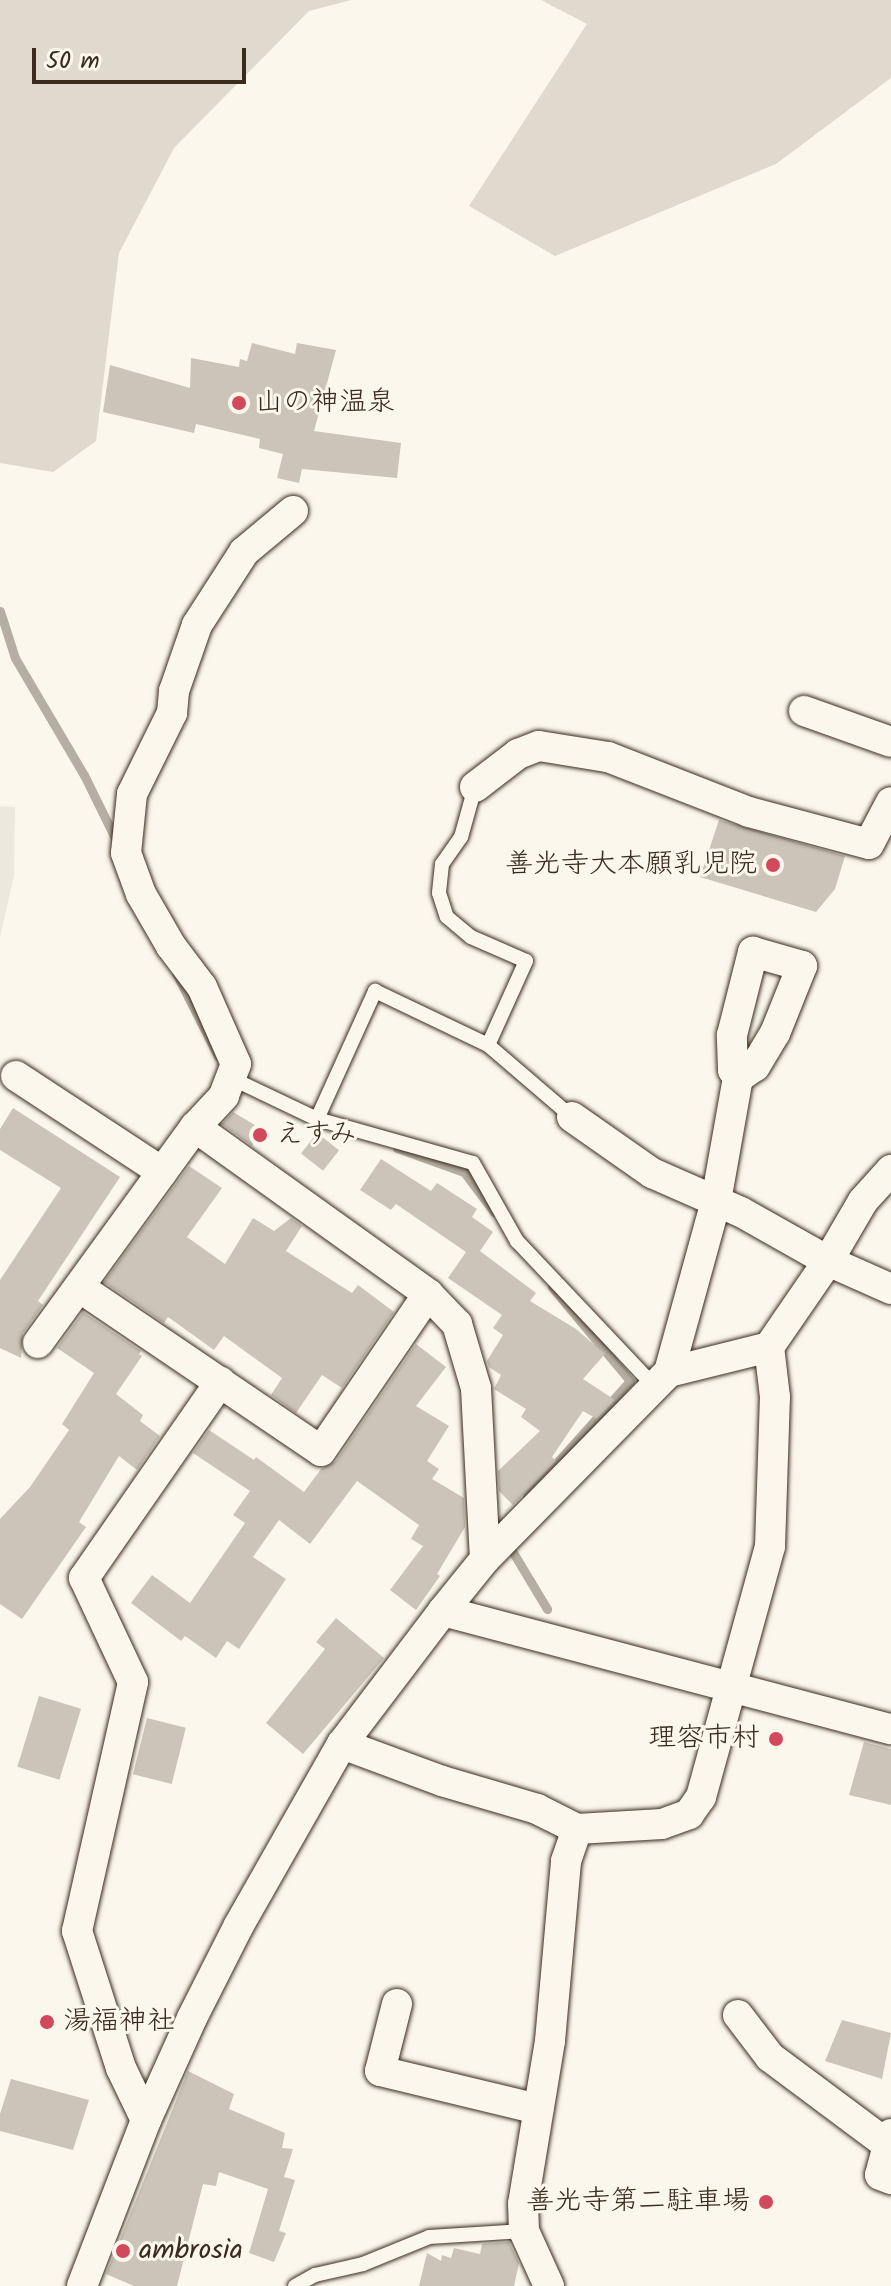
<!DOCTYPE html>
<meta charset="utf-8">
<style>
body{margin:0}
#map{position:relative;width:891px;height:2286px;overflow:hidden;background:#fbf7ec;font-family:Kalam,"Klee One",sans-serif}
div>[style]{position:absolute}
.built>*{inset:0;background:#ede8dd}
.green>*{inset:0;background:#dfd9ce}
.stream>*{height:9px;margin:-4.5px;padding:0 4.5px;transform-origin:4.5px;border-radius:4.5px;background:#b6aea2}
.building>*{inset:0;background:#ccc4b9;transform-origin:0 0}
.roads{filter:drop-shadow(0 0 2px #3b2a1e) drop-shadow(0 0 2px #3b2a1e)}
.service>*{height:14px;margin:-7px;padding:0 7px;transform-origin:7px;border-radius:7px;background:#fbf7ec}
.minor>*{height:30px;margin:-15px;padding:0 15px;transform-origin:15px;border-radius:15px;background:#fbf7ec}
.dots>*{width:22px;height:22px;translate:-50% -50%;box-sizing:border-box;border:4px solid #fbf7ec;border-radius:50%}
span{translate:-50% -50%;white-space:nowrap;text-align:center;line-height:1.15;-webkit-text-stroke:6px #fbf7ec;paint-order:stroke}
.poi-label{font-size:28px;color:#3b2a1e}
.left{translate:0 -50%;text-align:left}
.right{translate:-100% -50%;text-align:right}
.scale{position:absolute;left:32px;top:48px;width:214px;height:36px;box-sizing:border-box;border:4px solid #3b2a1e;border-top:0;padding-left:10px;font-size:24px;line-height:28px;white-space:nowrap;color:#3b2a1e;-webkit-text-stroke:6px #fbf7ec;paint-order:stroke}
</style>
<div id="map">
<div class="built">
<i style="clip-path:polygon(0 806px,15px 807px,14px 876px,0 937px)"></i>
</div>
<div class="green">
<i style="clip-path:polygon(0 0,351px 0,309px 11px,174px 148px,119px 253px,96px 441px,53px 472px,0 463px)"></i>
<i style="clip-path:polygon(541px 0,891px 0,891px 78px,776px 164px,555px 256px,469px 206px,587px 24px)"></i>
</div>
<div class="stream">
<i style="left:0;top:611px;width:49px;rotate:72.3deg"></i>
<i style="left:15px;top:658px;width:136px;rotate:59.5deg"></i>
<i style="left:84px;top:775px;width:75px;rotate:63.8deg"></i>
<i style="left:176px;top:973px;width:93px;rotate:63.2deg"></i>
<i style="left:397px;top:1148px;width:71px;rotate:19.7deg"></i>
<i style="left:464px;top:1172px;width:50px;rotate:53.1deg"></i>
<i style="left:527px;top:1496px;width:154px;rotate:-48.2deg"></i>
<i style="left:630px;top:1381px;width:122px;rotate:-129.7deg"></i>
<i style="left:508px;top:1544px;width:76px;rotate:59deg"></i>
</div>
<div class="building">
<i style="clip-path:polygon(252px 343px,295px 354px,297px 343px,336px 350px,314px 431px,401px 443px,397px 478px,302px 469px,299px 483px,277px 478px,283px 454px,259px 448px,260px 439px,196px 424px,194px 433px,103px 412px,110px 365px,190px 388px,191px 358px,239px 367px,240px 359px,247px 361px)"></i>
<i style="clip-path:polygon(719px 820px,845px 856px,835px 889px,816px 912px,700px 877px)"></i>
<i style="clip-path:polygon(13px 1108px,120px 1177px,38px 1301px,43px 1305px,23px 1333px,21px 1358px,0 1348px,0 1280px,61px 1188px,0 1150px,0 1129px)"></i>
<i style="clip-path:polygon(233px 1112px,263px 1130px,252px 1146px,222px 1124px)"></i>
<i style="left:317px;top:1133px;width:28px;height:26px;rotate:38deg"></i>
<i style="clip-path:polygon(381px 1159px,431px 1191px,437px 1183px,477px 1209px,472px 1217px,493px 1232px,480px 1251px,536px 1293px,530px 1301px,576px 1329px,605px 1354px,583px 1379px,615px 1400px,597px 1419px,583px 1411px,552px 1457px,556px 1461px,513px 1505px,499px 1491px,498px 1471px,540px 1431px,521px 1417px,526px 1409px,494px 1389px,501px 1375px,489px 1367px,487px 1361px,503px 1335px,493px 1328px,502px 1315px,448px 1278px,466px 1252px,396px 1204px,391px 1210px,360px 1190px)"></i>
<i style="clip-path:polygon(189px 1166px,222px 1188px,187px 1237px,225px 1264px,253px 1218px,274px 1231px,291px 1218px,302px 1226px,286px 1251px,352px 1293px,358px 1285px,394px 1312px,342px 1388px,322px 1375px,296px 1413px,271px 1395px,282px 1378px,224px 1336px,214px 1350px,168px 1317px,164px 1323px,104px 1282px)"></i>
<i style="clip-path:polygon(83px 1312px,141px 1351px,139px 1354px,142px 1356px,116px 1394px,143px 1415px,140px 1421px,160px 1436px,137px 1470px,119px 1456px,79px 1522px,86px 1527px,22px 1619px,0 1604px,0 1519px,30px 1487px,69px 1430px,62px 1424px,94px 1373px,57px 1348px)"></i>
<i style="clip-path:polygon(416px 1344px,446px 1367px,416px 1406px,449px 1426px,427px 1461px,439px 1469px,432px 1479px,464px 1498px,465px 1527px,437px 1574px,440px 1576px,416px 1610px,390px 1590px,423px 1546px,411px 1539px,419px 1525px,357px 1481px,310px 1544px,279px 1520px,253px 1557px,286px 1579px,239px 1649px,227px 1641px,216px 1658px,185px 1636px,181px 1641px,131px 1603px,152px 1575px,190px 1603px,245px 1523px,233px 1515px,250px 1491px,193px 1453px,209px 1430px,254px 1460px,256px 1457px,304px 1492px,321px 1469px,336px 1461px)"></i>
<i style="clip-path:polygon(336px 1618px,384px 1658px,303px 1754px,266px 1723px,325px 1649px,316px 1642px)"></i>
<i style="left:39px;top:1696px;width:44px;height:74px;rotate:17deg"></i>
<i style="left:147px;top:1718px;width:40px;height:58px;rotate:14deg"></i>
<i style="clip-path:polygon(864px 1742px,891px 1749px,891px 1805px,849px 1795px)"></i>
<i style="clip-path:polygon(842px 2020px,891px 2033px,882px 2079px,825px 2061px)"></i>
<i style="clip-path:polygon(188px 2071px,234px 2094px,229px 2109px,285px 2133px,282px 2148px,293px 2149px,284px 2177px,295px 2180px,279px 2231px,286px 2233px,274px 2262px,249px 2253px,268px 2189px,219px 2172px,216px 2186px,203px 2184px,177px 2286px,134px 2286px,106px 2274px)"></i>
<i style="clip-path:polygon(11px 2079px,89px 2100px,73px 2150px,0 2131px,0 2114px)"></i>
<i style="clip-path:polygon(509px 2242px,519px 2263px,514px 2286px,419px 2286px,427px 2253px,441px 2261px,442px 2255px,451px 2258px,454px 2248px,480px 2254px,482px 2244px)"></i>
</div>
<div class="roads">
<div class="service">
<i style="left:475px;top:787px;width:52px;rotate:105.6deg"></i>
<i style="left:461px;top:837px;width:33px;rotate:125deg"></i>
<i style="left:442px;top:864px;width:29px;rotate:96deg"></i>
<i style="left:439px;top:893px;width:25px;rotate:72deg"></i>
<i style="left:447px;top:917px;width:31px;rotate:40deg"></i>
<i style="left:471px;top:937px;width:60px;rotate:23.6deg"></i>
<i style="left:526px;top:961px;width:92px;rotate:114.3deg"></i>
<i style="left:231px;top:1078px;width:95px;rotate:25.5deg"></i>
<i style="left:317px;top:1119px;width:162px;rotate:15.8deg"></i>
<i style="left:473px;top:1163px;width:90px;rotate:60.6deg"></i>
<i style="left:517px;top:1241px;width:202px;rotate:46.6deg"></i>
<i style="left:317px;top:1119px;width:141px;rotate:-65.6deg"></i>
<i style="left:375px;top:991px;width:125px;rotate:25.5deg"></i>
<i style="left:488px;top:1045px;width:111px;rotate:40.6deg"></i>
<i style="left:295px;top:2286px;width:23px;rotate:-29deg"></i>
<i style="left:315px;top:2275px;width:49px;rotate:-12.9deg"></i>
<i style="left:363px;top:2264px;width:71px;rotate:-22.2deg"></i>
<i style="left:429px;top:2237px;width:95px;rotate:-3.6deg"></i>
</div>
<div class="minor">
<i style="left:293px;top:511px;width:64px;rotate:140.1deg"></i>
<i style="left:244px;top:552px;width:87px;rotate:122.8deg"></i>
<i style="left:197px;top:625px;width:70px;rotate:109.2deg"></i>
<i style="left:174px;top:691px;width:22px;rotate:95deg"></i>
<i style="left:172px;top:713px;width:90px;rotate:116.3deg"></i>
<i style="left:132px;top:794px;width:59px;rotate:95.8deg"></i>
<i style="left:126px;top:853px;width:44px;rotate:69.9deg"></i>
<i style="left:141px;top:894px;width:60px;rotate:60deg"></i>
<i style="left:171px;top:946px;width:51px;rotate:52.9deg"></i>
<i style="left:202px;top:987px;width:84px;rotate:66.2deg"></i>
<i style="left:236px;top:1064px;width:34px;rotate:111deg"></i>
<i style="left:224px;top:1096px;width:42px;rotate:133.1deg"></i>
<i style="left:195px;top:1127px;width:287px;rotate:35.6deg"></i>
<i style="left:428px;top:1294px;width:42px;rotate:46deg"></i>
<i style="left:457px;top:1324px;width:67px;rotate:73.5deg"></i>
<i style="left:476px;top:1388px;width:171px;rotate:87deg"></i>
<i style="left:804px;top:711px;width:92px;rotate:19.6deg"></i>
<i style="left:475px;top:787px;width:54px;rotate:-37.5deg"></i>
<i style="left:518px;top:754px;width:22px;rotate:-21deg"></i>
<i style="left:539px;top:746px;width:70px;rotate:9.1deg"></i>
<i style="left:608px;top:757px;width:151px;rotate:21.3deg"></i>
<i style="left:749px;top:812px;width:124px;rotate:14.9deg"></i>
<i style="left:869px;top:844px;width:47px;rotate:-62.4deg"></i>
<i style="left:16px;top:1076px;width:175px;rotate:33.3deg"></i>
<i style="left:572px;top:1117px;width:98px;rotate:35deg"></i>
<i style="left:652px;top:1173px;width:97px;rotate:23.7deg"></i>
<i style="left:741px;top:1212px;width:100px;rotate:29.4deg"></i>
<i style="left:828px;top:1261px;width:69px;rotate:24deg"></i>
<i style="left:79px;top:1287px;width:292px;rotate:34.1deg"></i>
<i style="left:321px;top:1451px;width:190px;rotate:-55.7deg"></i>
<i style="left:38px;top:1343px;width:267px;rotate:-54deg"></i>
<i style="left:669px;top:1372px;width:177px;rotate:-74.6deg"></i>
<i style="left:716px;top:1201px;width:125px;rotate:-79.9deg"></i>
<i style="left:738px;top:1078px;width:9px;rotate:-122deg"></i>
<i style="left:733px;top:1070px;width:35px;rotate:-92deg"></i>
<i style="left:732px;top:1035px;width:86px;rotate:-75.8deg"></i>
<i style="left:753px;top:952px;width:51px;rotate:15.9deg"></i>
<i style="left:802px;top:966px;width:72px;rotate:111.9deg"></i>
<i style="left:775px;top:1033px;width:39px;rotate:121deg"></i>
<i style="left:755px;top:1066px;width:21px;rotate:145deg"></i>
<i style="left:443px;top:1611px;width:67px;rotate:-51.1deg"></i>
<i style="left:485px;top:1559px;width:262px;rotate:-45.5deg"></i>
<i style="left:669px;top:1372px;width:103px;rotate:-14deg"></i>
<i style="left:769px;top:1347px;width:104px;rotate:-55.5deg"></i>
<i style="left:828px;top:1261px;width:69px;rotate:-59.7deg"></i>
<i style="left:863px;top:1201px;width:42px;rotate:-47.9deg"></i>
<i style="left:342px;top:1744px;width:107px;rotate:20.3deg"></i>
<i style="left:442px;top:1781px;width:99px;rotate:16.4deg"></i>
<i style="left:537px;top:1809px;width:45px;rotate:26.6deg"></i>
<i style="left:577px;top:1829px;width:85px;rotate:-3.4deg"></i>
<i style="left:662px;top:1824px;width:29px;rotate:-20deg"></i>
<i style="left:689px;top:1814px;width:21px;rotate:-55deg"></i>
<i style="left:701px;top:1797px;width:259px;rotate:-74.6deg"></i>
<i style="left:770px;top:1547px;width:150px;rotate:-88.1deg"></i>
<i style="left:775px;top:1397px;width:50px;rotate:-96.8deg"></i>
<i style="left:397px;top:2004px;width:69px;rotate:104.2deg"></i>
<i style="left:380px;top:2071px;width:163px;rotate:13.5deg"></i>
<i style="left:738px;top:2015px;width:53px;rotate:52.7deg"></i>
<i style="left:770px;top:2057px;width:147px;rotate:36.7deg"></i>
<i style="left:146px;top:2120px;width:58px;rotate:-115.7deg"></i>
<i style="left:121px;top:2068px;width:144px;rotate:-107.8deg"></i>
<i style="left:77px;top:1931px;width:255px;rotate:-77.3deg"></i>
<i style="left:133px;top:1682px;width:115px;rotate:-115.2deg"></i>
<i style="left:84px;top:1578px;width:239px;rotate:-55.2deg"></i>
<i style="left:891px;top:2134px;width:42px;rotate:105deg"></i>
<i style="left:880px;top:2175px;width:12px;rotate:20deg"></i>
<i style="left:82px;top:2286px;width:178px;rotate:-68.9deg"></i>
<i style="left:146px;top:2120px;width:112px;rotate:-65.7deg"></i>
<i style="left:192px;top:2018px;width:104px;rotate:-63.2deg"></i>
<i style="left:239px;top:1925px;width:208px;rotate:-60.4deg"></i>
<i style="left:342px;top:1744px;width:167px;rotate:-52.8deg"></i>
<i style="left:443px;top:1611px;width:463px;rotate:14.8deg"></i>
<i style="left:549px;top:2286px;width:60px;rotate:-114.4deg"></i>
<i style="left:524px;top:2231px;width:27px;rotate:-92deg"></i>
<i style="left:523px;top:2204px;width:165px;rotate:-80.6deg"></i>
<i style="left:550px;top:2041px;width:181px;rotate:-84.9deg"></i>
<i style="left:566px;top:1861px;width:34px;rotate:-71deg"></i>
</div>
</div>
<div class="dots">
<i style="left:239px;top:403px;background:#d1495b"></i>
<i style="left:773px;top:865px;background:#d1495b"></i>
<i style="left:260px;top:1135px;background:#d1495b"></i>
<i style="left:776px;top:1739px;background:#d1495b"></i>
<i style="left:47px;top:2022px;background:#d1495b"></i>
<i style="left:766px;top:2202px;background:#d1495b"></i>
<i style="left:123px;top:2251px;background:#d1495b"></i>
</div>
<div class="poi-label">
<span class="left" style="left:255px;top:403px">山の神温泉</span>
<span class="right" style="left:757px;top:865px">善光寺大本願乳児院</span>
<span class="left" style="left:276px;top:1135px">えすみ</span>
<span class="right" style="left:760px;top:1739px">理容市村</span>
<span class="left" style="left:63px;top:2022px">湯福神社</span>
<span class="right" style="left:750px;top:2202px">善光寺第二駐車場</span>
<span class="left" style="left:139px;top:2251px">ambrosia</span>
</div>
<div class="scale">50 m</div>
</div>
